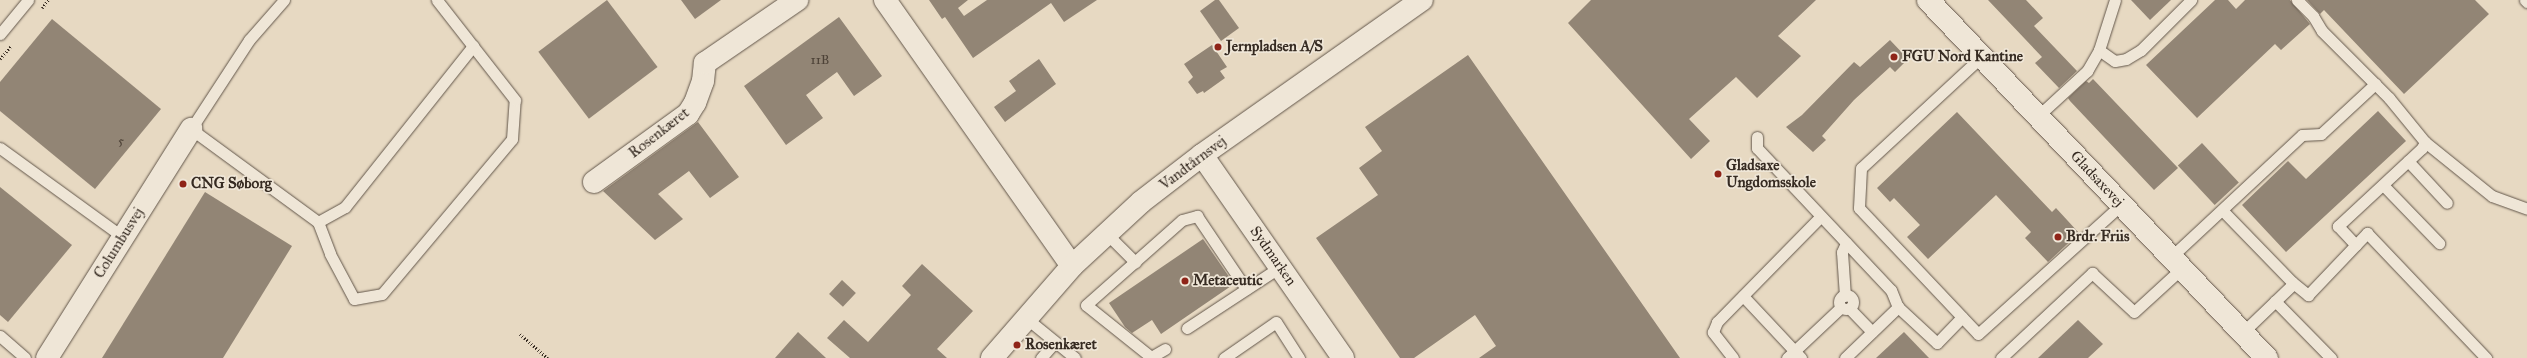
<!DOCTYPE html>
<meta charset="utf-8">
<style>
body{margin:0}
#map{position:relative;width:2527px;height:358px;overflow:hidden;background:#e7d9c2;font-family:"IM FELL Great Primer",serif}
div>[style]{position:absolute}
.building>*{inset:0;background:#928575;transform-origin:0 0}
.path>*{height:2.5px;margin-top:-1.25px;transform-origin:0;background:repeating-linear-gradient(90deg,#362b22 0 1px,transparent 0 3px)}
.roads{filter:drop-shadow(0 0 1px #62564a) drop-shadow(0 0 1px #62564a)}
.service>*{height:11px;margin:-5.5px;padding:0 5.5px;transform-origin:5.5px;border-radius:5.5px;background:#efe6d7}
.service>.ring{margin:-5.5px;padding:0;box-sizing:content-box;background:none;border:11px solid #efe6d7;border-radius:50%}
.minor>*{height:22px;margin:-11px;padding:0 11px;transform-origin:11px;border-radius:11px;background:#efe6d7}
.tertiary>*{height:22px;margin:-11px;padding:0 11px;transform-origin:11px;border-radius:11px;background:#efe6d7}
.dots>*{width:11px;height:11px;translate:-50% -50%;box-sizing:border-box;border:2px solid #efe6d7;border-radius:50%}
span{translate:-50% -50%;white-space:nowrap;text-align:center;line-height:1.15;-webkit-text-stroke:3.5px #efe6d7;paint-order:stroke}
.number-label{font-size:13px;color:#4d4237}
.number-label span{-webkit-text-stroke-width:0}
.poi-label{font-size:15px;color:#362b22;font-weight:700}
.left{translate:0 -50%;text-align:left}
.street-label{font-size:15px;color:#362b22}
</style>
<div id="map">
<div class="building">
<i style="left:607px;top:0;width:84px;height:86px;rotate:53deg"></i>
<i style="clip-path:polygon(681px 0,721px 0,695px 19px)"></i>
<i style="clip-path:polygon(929px 0,968px 0,958px 8px,964px 16px,987px 0,1097px 0,1064px 22px,1051px 3px,973px 58px,945px 17px,942px 19px)"></i>
<i style="clip-path:polygon(1215px 0,1219px 0,1239px 28px,1221px 41px,1200px 11px)"></i>
<i style="clip-path:polygon(1591px 0,1816px 0,1778px 36px,1801px 56px,1757px 98px,1736px 77px,1689px 119px,1710px 141px,1691px 159px,1568px 23px)"></i>
<i style="clip-path:polygon(1988px 0,2026px 0,2043px 18px,2034px 26px,2077px 71px,2059px 88px,2035px 63px,2042px 57px)"></i>
<i style="clip-path:polygon(2131px 0,2171px 0,2150px 20px)"></i>
<i style="clip-path:polygon(2215px 0,2228px 0,2236px 9px,2245px 0,2290px 0,2310px 24px,2281px 50px,2275px 44px,2197px 118px,2146px 65px)"></i>
<i style="clip-path:polygon(2307px 0,2475px 0,2489px 14px,2404px 94px,2324px 10px,2320px 14px)"></i>
<i style="clip-path:polygon(839px 17px,882px 76px,854px 96px,837px 72px,806px 95px,823px 118px,786px 145px,744px 86px)"></i>
<i style="clip-path:polygon(52px 19px,161px 109px,95px 189px,0 111px,0 82px)"></i>
<i style="clip-path:polygon(1890px 40px,1908px 59px,1895px 72px,1890px 67px,1854px 100px,1822px 136px,1826px 140px,1813px 152px,1786px 127px,1802px 115px,1854px 62px,1860px 67px)"></i>
<i style="clip-path:polygon(1212px 45px,1227px 67px,1220px 71px,1225px 78px,1204px 93px,1203px 91px,1197px 94px,1188px 82px,1193px 77px,1184px 64px)"></i>
<i style="clip-path:polygon(1468px 55px,1680px 358px,1479px 358px,1496px 346px,1475px 315px,1414px 358px,1400px 358px,1316px 238px,1378px 195px,1359px 168px,1382px 151px,1365px 127px)"></i>
<i style="clip-path:polygon(1039px 59px,1056px 84px,1005px 122px,994px 107px,1016px 91px,1009px 81px)"></i>
<i style="clip-path:polygon(2093px 79px,2178px 168px,2154px 190px,2070px 101px,2068px 98px,2086px 81px,2089px 83px)"></i>
<i style="clip-path:polygon(2378px 111px,2406px 141px,2286px 252px,2242px 205px,2288px 161px,2306px 179px)"></i>
<i style="clip-path:polygon(1957px 112px,2052px 212px,2056px 208px,2079px 233px,2048px 262px,2025px 238px,2031px 232px,1996px 195px,1928px 259px,1907px 237px,1920px 225px,1894px 198px,1890px 202px,1877px 188px)"></i>
<i style="clip-path:polygon(698px 122px,739px 177px,710px 198px,689px 171px,658px 194px,683px 219px,655px 240px,603px 191px)"></i>
<i style="left:2202px;top:143px;width:54px;height:33px;rotate:47deg"></i>
<i style="clip-path:polygon(0 187px,72px 245px,8px 322px,0 315px)"></i>
<i style="clip-path:polygon(205px 192px,292px 246px,223px 358px,102px 358px)"></i>
<i style="clip-path:polygon(1203px 239px,1234px 284px,1161px 334px,1152px 320px,1132px 333px,1125px 327px,1109px 303px)"></i>
<i style="clip-path:polygon(922px 264px,973px 311px,937px 349px,947px 358px,850px 358px,827px 338px,844px 320px,868px 342px,911px 295px,902px 286px)"></i>
<i style="left:842px;top:280px;width:19px;height:19px;rotate:43deg"></i>
<i style="clip-path:polygon(2078px 320px,2103px 344px,2088px 358px,2038px 358px)"></i>
<i style="clip-path:polygon(798px 332px,826px 358px,775px 358px)"></i>
<i style="clip-path:polygon(1904px 332px,1929px 358px,1876px 358px)"></i>
</div>
<div class="path">
<i style="left:42px;top:8px;width:10px;rotate:-53deg"></i>
<i style="left:0;top:59px;width:17px;rotate:-50deg"></i>
<i style="left:520px;top:334px;width:37px;rotate:41deg"></i>
</div>
<div class="roads">
<div class="service">
<i style="left:284px;top:0;width:53px;rotate:131.2deg"></i>
<i style="left:249px;top:40px;width:106px;rotate:123.1deg"></i>
<i style="left:191px;top:129px;width:157px;rotate:36.2deg"></i>
<i style="left:318px;top:222px;width:31px;rotate:-29deg"></i>
<i style="left:345px;top:207px;width:206px;rotate:-51.5deg"></i>
<i style="left:2297px;top:0;width:23px;rotate:45deg"></i>
<i style="left:2313px;top:16px;width:17px;rotate:59deg"></i>
<i style="left:2322px;top:31px;width:95px;rotate:45deg"></i>
<i style="left:2389px;top:98px;width:57px;rotate:50.7deg"></i>
<i style="left:2425px;top:142px;width:7px;rotate:117deg"></i>
<i style="left:2422px;top:148px;width:115px;rotate:137.1deg"></i>
<i style="left:2338px;top:226px;width:26px;rotate:47deg"></i>
<i style="left:2525px;top:0;width:3px;rotate:45deg"></i>
<i style="left:0;top:34px;width:44px;rotate:-50.5deg"></i>
<i style="left:2099px;top:50px;width:19px;rotate:35deg"></i>
<i style="left:2115px;top:61px;width:11px;rotate:-10deg"></i>
<i style="left:2126px;top:59px;width:17px;rotate:-31deg"></i>
<i style="left:2141px;top:50px;width:71px;rotate:-45deg"></i>
<i style="left:1981px;top:57px;width:163px;rotate:137.2deg"></i>
<i style="left:1861px;top:168px;width:40px;rotate:92.9deg"></i>
<i style="left:1859px;top:208px;width:173px;rotate:46.6deg"></i>
<i style="left:1978px;top:334px;width:193px;rotate:-42.1deg"></i>
<i style="left:2038px;top:116px;width:67px;rotate:-42.6deg"></i>
<i style="left:2087px;top:71px;width:24px;rotate:-60deg"></i>
<i style="left:2099px;top:50px;width:52px;rotate:-72.3deg"></i>
<i style="left:1757px;top:137px;width:11px;rotate:90deg"></i>
<i style="left:1757px;top:148px;width:195px;rotate:46.7deg"></i>
<i style="left:1891px;top:290px;width:18px;rotate:68deg"></i>
<i style="left:2425px;top:142px;width:86px;rotate:38.9deg"></i>
<i style="left:2492px;top:196px;width:37px;rotate:20deg"></i>
<i style="left:0;top:148px;width:152px;rotate:35.9deg"></i>
<i style="left:2408px;top:161px;width:57px;rotate:47.1deg"></i>
<i style="left:2383px;top:185px;width:81px;rotate:46deg"></i>
<i style="left:2223px;top:211px;width:99px;rotate:45.8deg"></i>
<i style="left:2292px;top:282px;width:4px;rotate:104deg"></i>
<i style="left:2291px;top:286px;width:66px;rotate:136.2deg"></i>
<i style="left:318px;top:222px;width:34px;rotate:69deg"></i>
<i style="left:330px;top:254px;width:51px;rotate:61.9deg"></i>
<i style="left:354px;top:299px;width:28px;rotate:-10deg"></i>
<i style="left:382px;top:294px;width:202px;rotate:-50deg"></i>
<i style="left:512px;top:139px;width:39px;rotate:-86deg"></i>
<i style="left:515px;top:100px;width:127px;rotate:-128deg"></i>
<i style="left:1107px;top:234px;width:40px;rotate:45deg"></i>
<i style="left:2171px;top:257px;width:179px;rotate:-43deg"></i>
<i style="left:2302px;top:135px;width:19px;rotate:-3deg"></i>
<i style="left:2321px;top:134px;width:74px;rotate:-42.8deg"></i>
<i style="left:2292px;top:282px;width:21px;rotate:39deg"></i>
<i style="left:2308px;top:295px;width:86px;rotate:-46.4deg"></i>
<i style="left:2367px;top:233px;width:173px;rotate:46.4deg"></i>
<i class="ring" style="left:1839px;top:295px;width:3px;height:3px"></i>
<i style="left:1743px;top:296px;width:85px;rotate:46.9deg"></i>
<i style="left:1845px;top:296px;width:44px;rotate:-93.9deg"></i>
<i style="left:1842px;top:252px;width:10px;rotate:-66deg"></i>
<i style="left:2275px;top:301px;width:80px;rotate:45.5deg"></i>
<i style="left:1849px;top:308px;width:33px;rotate:46deg"></i>
<i style="left:1026px;top:318px;width:63px;rotate:39.2deg"></i>
<i style="left:1187px;top:328px;width:111px;rotate:-33.3deg"></i>
<i style="left:0;top:336px;width:33px;rotate:41deg"></i>
<i style="left:1165px;top:349px;width:16px;rotate:150deg"></i>
<i style="left:1151px;top:357px;width:83px;rotate:-141.3deg"></i>
<i style="left:1086px;top:305px;width:128px;rotate:-41.5deg"></i>
<i style="left:1182px;top:220px;width:16px;rotate:-15deg"></i>
<i style="left:1197px;top:216px;width:88px;rotate:56.1deg"></i>
<i style="left:1041px;top:358px;width:21px;rotate:-49deg"></i>
<i style="left:1224px;top:358px;width:63px;rotate:-34.7deg"></i>
<i style="left:1276px;top:322px;width:43px;rotate:57.4deg"></i>
<i style="left:1733px;top:358px;width:33px;rotate:-128deg"></i>
<i style="left:1713px;top:332px;width:11px;rotate:-68deg"></i>
<i style="left:1717px;top:322px;width:148px;rotate:-45.5deg"></i>
<i style="left:1787px;top:358px;width:73px;rotate:-43.3deg"></i>
<i style="left:1845px;top:358px;width:74px;rotate:-43.9deg"></i>
<i style="left:1898px;top:307px;width:53px;rotate:42.7deg"></i>
<i style="left:1937px;top:343px;width:36px;rotate:-46deg"></i>
<i style="left:2001px;top:358px;width:125px;rotate:-43deg"></i>
<i style="left:2092px;top:273px;width:57px;rotate:42.9deg"></i>
<i style="left:2134px;top:312px;width:65px;rotate:-42.5deg"></i>
</div>
<div class="minor">
<i style="left:885px;top:0;width:325px;rotate:54.9deg"></i>
<i style="left:594px;top:182px;width:116px;rotate:-35.9deg"></i>
<i style="left:688px;top:114px;width:13px;rotate:-58deg"></i>
<i style="left:695px;top:103px;width:23px;rotate:-70deg"></i>
<i style="left:703px;top:81px;width:18px;rotate:-84deg"></i>
<i style="left:705px;top:63px;width:112px;rotate:-34.4deg"></i>
<i style="left:47px;top:358px;width:271px;rotate:-57.8deg"></i>
</div>
<div class="tertiary">
<i style="left:1928px;top:0;width:493px;rotate:46.6deg"></i>
<i style="left:1202px;top:155px;width:247px;rotate:55.2deg"></i>
<i style="left:992px;top:358px;width:122px;rotate:-49deg"></i>
<i style="left:1072px;top:266px;width:94px;rotate:-42.8deg"></i>
<i style="left:1141px;top:202px;width:77px;rotate:-37.6deg"></i>
<i style="left:1202px;top:155px;width:269px;rotate:-35.2deg"></i>
</div>
</div>
<div class="dots">
<i style="left:1218px;top:47px;background:#8f2418"></i>
<i style="left:1894px;top:57px;background:#8f2418"></i>
<i style="left:1718px;top:174px;background:#8f2418"></i>
<i style="left:183px;top:184px;background:#8f2418"></i>
<i style="left:2058px;top:237px;background:#8f2418"></i>
<i style="left:1185px;top:281px;background:#8f2418"></i>
<i style="left:1017px;top:345px;background:#8f2418"></i>
</div>
<div class="number-label">
<span style="left:820px;top:60px">11B</span>
<span style="left:121px;top:141px">5</span>
</div>
<div class="poi-label">
<span class="left" style="left:1226px;top:47px">Jernpladsen A/S</span>
<span class="left" style="left:1902px;top:57px">FGU Nord Kantine</span>
<span class="left" style="left:1726px;top:174px">Gladsaxe<br>Ungdomsskole</span>
<span class="left" style="left:191px;top:184px">CNG Søborg</span>
<span class="left" style="left:2066px;top:237px">Brdr. Friis</span>
<span class="left" style="left:1193px;top:281px">Metaceutic</span>
<span class="left" style="left:1025px;top:345px">Rosenkæret</span>
</div>
<div class="street-label">
<span style="left:659px;top:133px;rotate:-38deg">Rosenkæret</span>
<span style="left:1193px;top:163px;rotate:-37deg">Vandtårnsvej</span>
<span style="left:2097px;top:179px;rotate:47deg">Gladsaxevej</span>
<span style="left:119px;top:243px;rotate:-58deg">Columbusvej</span>
<span style="left:1273px;top:256px;rotate:55deg">Sydmarken</span>
</div>
</div>
